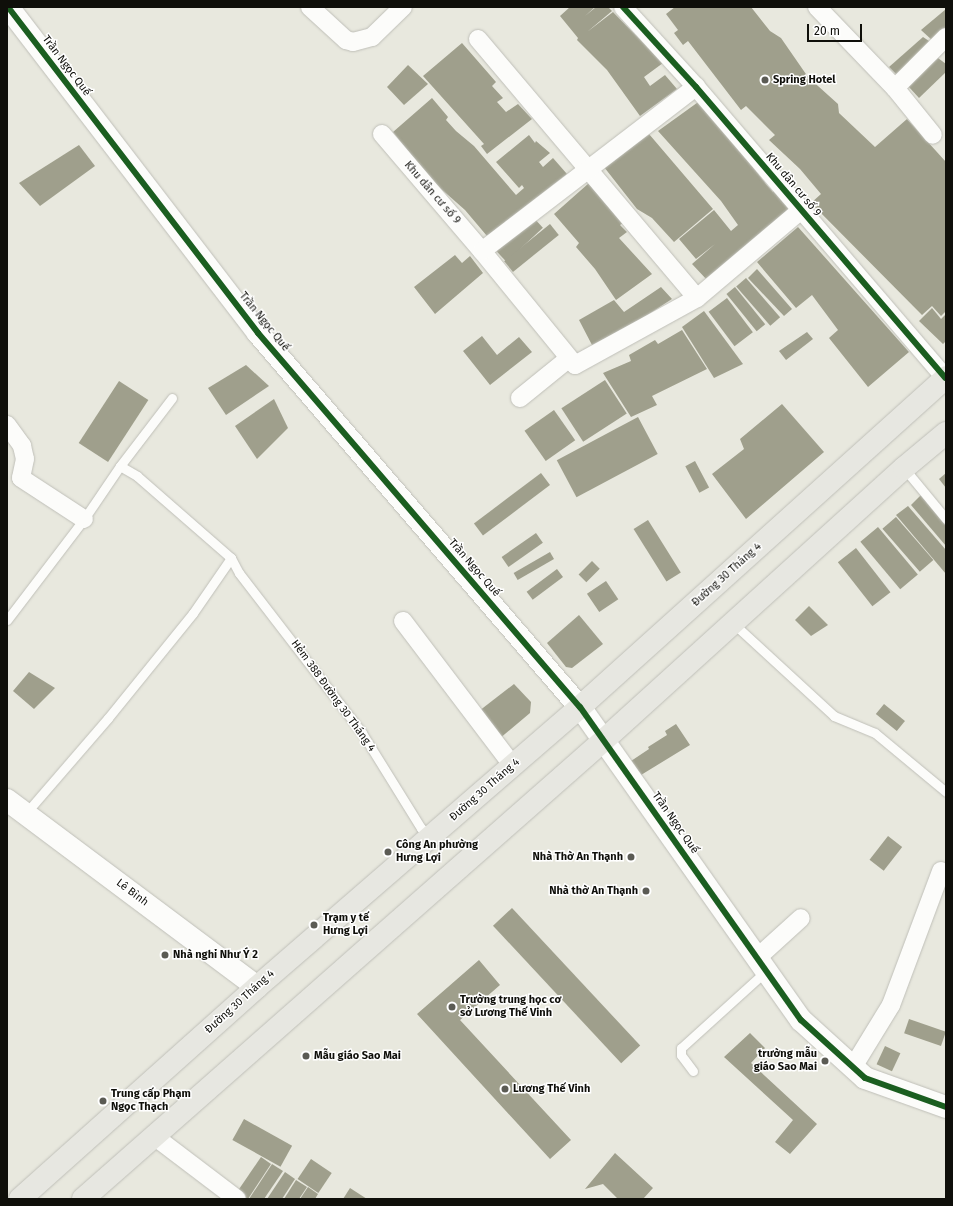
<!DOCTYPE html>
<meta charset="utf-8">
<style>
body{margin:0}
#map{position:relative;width:953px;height:1206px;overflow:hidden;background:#e8e8de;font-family:"Fira Sans",sans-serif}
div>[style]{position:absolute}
.building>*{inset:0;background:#9f9f8c;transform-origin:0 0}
.roads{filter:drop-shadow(0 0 1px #bfbfb8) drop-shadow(0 0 1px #bfbfb8)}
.service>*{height:9px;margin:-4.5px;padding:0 4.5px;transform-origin:4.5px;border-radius:4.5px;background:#fcfcfa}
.minor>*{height:18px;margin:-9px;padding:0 9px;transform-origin:9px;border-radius:9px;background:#fcfcfa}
.tertiary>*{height:22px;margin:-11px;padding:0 11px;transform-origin:11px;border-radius:11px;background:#fcfcfa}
.primary>*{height:22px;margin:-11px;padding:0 11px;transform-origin:11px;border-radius:11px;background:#e7e7e1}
.cycleway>*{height:6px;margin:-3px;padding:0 3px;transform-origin:3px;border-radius:3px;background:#1b5e20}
.dots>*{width:11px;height:11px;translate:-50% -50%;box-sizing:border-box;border:2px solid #fff;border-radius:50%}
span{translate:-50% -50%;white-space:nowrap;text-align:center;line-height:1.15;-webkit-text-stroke:3px #fff;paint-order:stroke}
.street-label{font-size:11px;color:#0f0f0a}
.poi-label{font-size:11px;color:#0f0f0a;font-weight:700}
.left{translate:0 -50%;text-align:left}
.right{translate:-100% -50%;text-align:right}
.frame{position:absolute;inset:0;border:8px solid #0f0f0a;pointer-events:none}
.scale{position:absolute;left:807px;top:24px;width:55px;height:18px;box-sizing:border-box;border:2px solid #0f0f0a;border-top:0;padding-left:5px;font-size:12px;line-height:14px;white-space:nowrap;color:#0f0f0a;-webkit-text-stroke:3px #fff;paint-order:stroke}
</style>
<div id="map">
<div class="building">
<i style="clip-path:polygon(570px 7px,595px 7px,585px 16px,596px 7px,608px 7px,612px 11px,587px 32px,613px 12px,663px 63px,644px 77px,650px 86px,665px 75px,677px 89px,640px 116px,607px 70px,577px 40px,578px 38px,560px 16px)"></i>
<i style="clip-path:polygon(675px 7px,751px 7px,770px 31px,781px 38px,808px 77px,838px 104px,839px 113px,875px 147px,907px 119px,946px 162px,946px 311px,941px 316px,932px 306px,922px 315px,811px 203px,821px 194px,800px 169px,769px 140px,775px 135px,746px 106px,741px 110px,688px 41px,683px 45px,674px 33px,678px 30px,666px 14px)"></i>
<i style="clip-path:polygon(946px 9px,946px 30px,933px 41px,921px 30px)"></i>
<i style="clip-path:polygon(923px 37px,935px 45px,901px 79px,889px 67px)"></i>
<i style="clip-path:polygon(462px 43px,496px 82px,492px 86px,503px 98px,497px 102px,506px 112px,518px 104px,532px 119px,487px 154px,481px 146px,484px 144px,423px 76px)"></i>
<i style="clip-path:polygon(938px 58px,946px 64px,946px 72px,919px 98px,908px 86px)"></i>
<i style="clip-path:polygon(408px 65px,428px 84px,404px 105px,387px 87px)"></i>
<i style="clip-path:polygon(432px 98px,448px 117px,446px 120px,456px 131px,474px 146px,516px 195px,524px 188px,522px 185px,519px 188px,496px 162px,529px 135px,535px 143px,536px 141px,550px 153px,539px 162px,543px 167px,553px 158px,567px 174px,487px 236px,465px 210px,431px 180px,393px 132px)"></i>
<i style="clip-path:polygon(701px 100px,766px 184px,773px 192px,777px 188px,793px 205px,708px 281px,692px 264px,715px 244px,696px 259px,679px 239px,714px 210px,731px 231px,738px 225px,721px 201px,658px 131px)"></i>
<i style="clip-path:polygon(649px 134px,713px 209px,674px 242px,652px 218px,637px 209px,604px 167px)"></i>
<i style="clip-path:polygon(79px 145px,95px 166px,40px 206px,19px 183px)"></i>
<i style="clip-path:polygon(589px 183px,623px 223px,620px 225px,627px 232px,619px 238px,652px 274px,616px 300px,595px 269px,576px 247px,579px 243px,554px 214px)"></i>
<i style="left:532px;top:216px;width:16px;height:50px;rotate:47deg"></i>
<i style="left:550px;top:224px;width:14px;height:59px;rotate:51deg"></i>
<i style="clip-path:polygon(798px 227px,909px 352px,868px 387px,829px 338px,838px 330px,812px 295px,796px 308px,757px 262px)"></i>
<i style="clip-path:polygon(455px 255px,462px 263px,470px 256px,483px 273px,435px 314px,414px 287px)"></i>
<i style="clip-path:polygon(757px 269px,792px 309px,784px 316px,748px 278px)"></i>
<i style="left:746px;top:278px;width:52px;height:13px;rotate:49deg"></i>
<i style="clip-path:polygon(661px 287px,672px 299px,632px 325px,592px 345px,579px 320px,614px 300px,624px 312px)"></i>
<i style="left:735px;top:287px;width:48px;height:11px;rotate:51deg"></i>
<i style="left:727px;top:298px;width:43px;height:23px;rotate:53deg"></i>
<i style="clip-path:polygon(932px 308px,941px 319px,946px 314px,946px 341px,943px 344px,919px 321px)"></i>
<i style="clip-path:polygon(704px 311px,743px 364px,714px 378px,682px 327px)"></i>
<i style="clip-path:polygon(682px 330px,707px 369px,652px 396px,657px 405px,631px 417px,603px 373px,631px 361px,629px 355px,655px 340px,658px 344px)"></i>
<i style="clip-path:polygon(807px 332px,813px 339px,786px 360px,779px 351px)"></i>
<i style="clip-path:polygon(482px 336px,497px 355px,519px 337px,532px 352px,490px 385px,463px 351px)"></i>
<i style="clip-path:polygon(246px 365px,269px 386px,226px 415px,208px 388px)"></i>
<i style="left:605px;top:380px;width:40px;height:52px;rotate:57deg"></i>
<i style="left:119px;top:381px;width:35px;height:74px;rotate:33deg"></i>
<i style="clip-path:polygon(274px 399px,288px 428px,257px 459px,235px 426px)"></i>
<i style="clip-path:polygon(782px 404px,824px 452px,746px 519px,712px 474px,744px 449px,740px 439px)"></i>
<i style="left:554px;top:410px;width:37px;height:36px;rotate:55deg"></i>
<i style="left:638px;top:417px;width:42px;height:92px;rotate:62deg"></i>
<i style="left:695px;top:461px;width:30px;height:11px;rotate:62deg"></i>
<i style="left:541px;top:473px;width:15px;height:84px;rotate:53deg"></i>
<i style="clip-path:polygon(946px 473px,946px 488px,939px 479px)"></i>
<i style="clip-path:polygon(921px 495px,946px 526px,946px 546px,911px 505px)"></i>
<i style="clip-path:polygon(908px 506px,946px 550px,946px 574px,896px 515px)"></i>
<i style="left:896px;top:517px;width:57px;height:18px;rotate:49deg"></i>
<i style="left:648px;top:520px;width:62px;height:17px;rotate:58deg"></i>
<i style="left:878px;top:527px;width:62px;height:23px;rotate:50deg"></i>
<i style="left:536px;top:533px;width:12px;height:42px;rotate:55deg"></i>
<i style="left:856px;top:548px;width:56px;height:23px;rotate:52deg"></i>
<i style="left:550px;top:552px;width:8px;height:42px;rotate:60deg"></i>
<i style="left:592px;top:561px;width:11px;height:19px;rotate:45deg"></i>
<i style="left:557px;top:569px;width:10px;height:38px;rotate:53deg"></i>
<i style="left:606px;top:581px;width:22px;height:23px;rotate:56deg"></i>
<i style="clip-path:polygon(809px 606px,828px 625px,811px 636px,795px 620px)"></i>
<i style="clip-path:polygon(579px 615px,603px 644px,572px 668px,566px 667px,547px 643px)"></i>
<i style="clip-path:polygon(29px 672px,55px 688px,34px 709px,13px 691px)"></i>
<i style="clip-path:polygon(514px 684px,531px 702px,530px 713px,499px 739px,479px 711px)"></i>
<i style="left:884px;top:704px;width:27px;height:13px;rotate:39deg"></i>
<i style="clip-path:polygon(676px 724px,690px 745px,641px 775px,631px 761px,649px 749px,648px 747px,667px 735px,665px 731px)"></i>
<i style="left:888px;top:836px;width:18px;height:30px;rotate:38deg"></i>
<i style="left:512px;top:908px;width:188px;height:26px;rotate:47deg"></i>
<i style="clip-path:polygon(479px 960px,500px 985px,460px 1020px,571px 1140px,550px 1159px,417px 1014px)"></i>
<i style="left:909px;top:1019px;width:39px;height:15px;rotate:19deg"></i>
<i style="clip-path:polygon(750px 1033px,765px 1048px,751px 1063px,817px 1124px,790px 1154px,775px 1142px,793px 1120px,724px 1057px)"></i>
<i style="left:885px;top:1046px;width:17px;height:20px;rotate:25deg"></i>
<i style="left:244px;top:1119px;width:55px;height:24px;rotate:29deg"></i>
<i style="clip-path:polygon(615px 1153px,653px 1188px,643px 1199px,618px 1199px,603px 1184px,585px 1189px)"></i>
<i style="clip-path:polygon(261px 1157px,271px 1164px,248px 1199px,241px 1199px,235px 1195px)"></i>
<i style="left:311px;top:1159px;width:25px;height:24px;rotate:34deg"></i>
<i style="clip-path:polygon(272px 1164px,283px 1171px,264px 1199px,249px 1199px)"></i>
<i style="clip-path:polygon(285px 1172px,295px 1179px,282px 1199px,267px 1199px)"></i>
<i style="clip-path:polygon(296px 1180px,307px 1187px,299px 1199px,284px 1199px)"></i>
<i style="clip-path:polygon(308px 1187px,318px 1194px,315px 1199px,300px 1199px)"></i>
<i style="clip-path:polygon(350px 1188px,367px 1199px,343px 1199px)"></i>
</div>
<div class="roads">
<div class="service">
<i style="left:172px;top:398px;width:86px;rotate:127.4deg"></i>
<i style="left:120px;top:466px;width:20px;rotate:30deg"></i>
<i style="left:137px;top:476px;width:125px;rotate:41.1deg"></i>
<i style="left:904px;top:468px;width:66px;rotate:50.5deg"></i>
<i style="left:7px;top:620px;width:127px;rotate:-52.7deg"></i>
<i style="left:84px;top:519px;width:64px;rotate:-55.8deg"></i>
<i style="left:734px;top:624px;width:136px;rotate:42.6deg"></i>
<i style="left:834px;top:716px;width:44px;rotate:22.5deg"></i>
<i style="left:875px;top:733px;width:92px;rotate:39.7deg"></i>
<i style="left:26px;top:813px;width:125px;rotate:-49.2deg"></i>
<i style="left:108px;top:718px;width:135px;rotate:-51deg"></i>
<i style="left:193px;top:613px;width:67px;rotate:-55.4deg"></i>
<i style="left:231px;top:558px;width:17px;rotate:62deg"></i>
<i style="left:239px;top:573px;width:202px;rotate:52.4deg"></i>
<i style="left:362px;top:733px;width:112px;rotate:58.2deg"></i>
<i style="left:421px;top:828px;width:13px;rotate:39deg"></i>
<i style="left:693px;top:1071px;width:20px;rotate:-127deg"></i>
<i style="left:681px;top:1055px;width:7px;rotate:-90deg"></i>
<i style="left:681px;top:1048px;width:115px;rotate:-42.2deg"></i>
</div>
<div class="minor">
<i style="left:310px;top:7px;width:49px;rotate:42.5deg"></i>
<i style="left:346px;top:40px;width:7px;rotate:16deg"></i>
<i style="left:353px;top:42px;width:20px;rotate:-15deg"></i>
<i style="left:372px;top:37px;width:43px;rotate:-44.1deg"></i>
<i style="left:623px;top:7px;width:108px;rotate:47.6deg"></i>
<i style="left:696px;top:87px;width:383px;rotate:49.4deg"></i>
<i style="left:817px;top:7px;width:112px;rotate:46.1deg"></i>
<i style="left:895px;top:88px;width:60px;rotate:51deg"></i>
<i style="left:478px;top:39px;width:339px;rotate:49.8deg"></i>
<i style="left:697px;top:298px;width:136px;rotate:-40.2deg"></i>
<i style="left:895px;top:88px;width:72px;rotate:-45deg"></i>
<i style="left:382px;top:134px;width:154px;rotate:49.5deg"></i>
<i style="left:482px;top:251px;width:147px;rotate:50.8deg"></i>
<i style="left:575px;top:365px;width:139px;rotate:-28.8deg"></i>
<i style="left:482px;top:251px;width:270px;rotate:-37.5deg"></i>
<i style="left:520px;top:398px;width:62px;rotate:-39.1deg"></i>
<i style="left:7px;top:425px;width:26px;rotate:54deg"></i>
<i style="left:22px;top:446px;width:13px;rotate:77deg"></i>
<i style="left:25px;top:459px;width:19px;rotate:102deg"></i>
<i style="left:21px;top:478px;width:75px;rotate:33.1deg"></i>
<i style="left:403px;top:621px;width:182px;rotate:52.8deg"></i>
<i style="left:757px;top:958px;width:59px;rotate:-42.3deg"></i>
<i style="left:853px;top:1067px;width:73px;rotate:-58.5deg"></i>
<i style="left:891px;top:1005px;width:143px;rotate:-69.5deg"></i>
<i style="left:154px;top:1136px;width:104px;rotate:37.2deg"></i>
</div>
<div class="tertiary">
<i style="left:8px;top:7px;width:411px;rotate:52.5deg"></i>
<i style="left:258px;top:333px;width:494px;rotate:49.3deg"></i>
<i style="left:580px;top:707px;width:383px;rotate:54.8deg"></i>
<i style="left:801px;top:1020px;width:86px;rotate:42.2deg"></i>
<i style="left:865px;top:1078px;width:86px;rotate:19.7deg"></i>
<i style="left:7px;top:800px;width:312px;rotate:36.8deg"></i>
</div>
<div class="primary">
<i style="left:20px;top:1199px;width:318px;rotate:-41.8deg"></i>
<i style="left:257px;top:987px;width:427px;rotate:-40.9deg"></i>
<i style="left:580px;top:707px;width:493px;rotate:-42deg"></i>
<i style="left:83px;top:1199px;width:694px;rotate:-41.38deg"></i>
<i style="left:604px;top:740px;width:405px;rotate:-42.2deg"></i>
<i style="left:904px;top:468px;width:55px;rotate:-39.8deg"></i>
</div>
</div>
<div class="cycleway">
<i style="left:8px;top:7px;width:411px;rotate:52.5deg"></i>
<i style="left:258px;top:333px;width:494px;rotate:49.3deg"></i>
<i style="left:580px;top:707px;width:383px;rotate:54.8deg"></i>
<i style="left:801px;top:1020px;width:86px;rotate:42.2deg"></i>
<i style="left:865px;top:1078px;width:86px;rotate:19.7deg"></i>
<i style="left:623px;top:7px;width:108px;rotate:47.6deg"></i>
<i style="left:696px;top:87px;width:383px;rotate:49.4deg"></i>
</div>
<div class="dots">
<i style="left:765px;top:80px;background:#5b5b54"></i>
<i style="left:388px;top:852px;background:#5b5b54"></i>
<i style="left:631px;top:857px;background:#5b5b54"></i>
<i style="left:646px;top:891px;background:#5b5b54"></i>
<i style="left:314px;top:925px;background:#5b5b54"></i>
<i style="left:165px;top:955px;background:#5b5b54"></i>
<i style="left:452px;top:1007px;background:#5b5b54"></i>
<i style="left:306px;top:1056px;background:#5b5b54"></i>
<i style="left:825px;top:1061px;background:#5b5b54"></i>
<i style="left:505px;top:1089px;background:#5b5b54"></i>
<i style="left:103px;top:1101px;background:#5b5b54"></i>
</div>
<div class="street-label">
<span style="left:66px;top:66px;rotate:53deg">Trần Ngọc Quế</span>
<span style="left:793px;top:185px;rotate:50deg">Khu dân cư số 9</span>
<span style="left:432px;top:193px;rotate:49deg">Khu dân cư số 9</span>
<span style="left:264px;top:322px;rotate:51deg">Trần Ngọc Quế</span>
<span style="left:474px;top:568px;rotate:49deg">Trần Ngọc Quế</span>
<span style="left:727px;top:575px;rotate:-42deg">Đường 30 Tháng 4</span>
<span style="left:333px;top:696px;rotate:54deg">Hẻm 388 Đường 30 Tháng 4</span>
<span style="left:485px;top:790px;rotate:-41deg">Đường 30 Tháng 4</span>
<span style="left:675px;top:823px;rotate:55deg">Trần Ngọc Quế</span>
<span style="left:132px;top:893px;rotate:37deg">Lê Bình</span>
<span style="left:240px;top:1002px;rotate:-42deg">Đường 30 Tháng 4</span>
</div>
<div class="poi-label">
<span class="left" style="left:773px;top:80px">Spring Hotel</span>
<span class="left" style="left:396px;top:852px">Công An phường<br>Hưng Lợi</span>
<span class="right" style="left:623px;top:857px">Nhà Thờ An Thạnh</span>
<span class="right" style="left:638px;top:891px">Nhà thờ An Thạnh</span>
<span class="left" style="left:323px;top:925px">Trạm y tế<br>Hưng Lợi</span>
<span class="left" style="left:173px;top:955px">Nhà nghỉ Như Ý 2</span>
<span class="left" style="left:460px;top:1007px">Trường trung học cơ<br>sở Lương Thế Vinh</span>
<span class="right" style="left:817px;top:1061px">trường mẫu<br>giáo Sao Mai</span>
<span class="left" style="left:314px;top:1056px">Mẫu giáo Sao Mai</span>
<span class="left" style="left:513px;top:1089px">Lương Thế Vinh</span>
<span class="left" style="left:111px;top:1101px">Trung cấp Phạm<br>Ngọc Thạch</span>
</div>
<div class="frame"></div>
<div class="scale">20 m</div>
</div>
